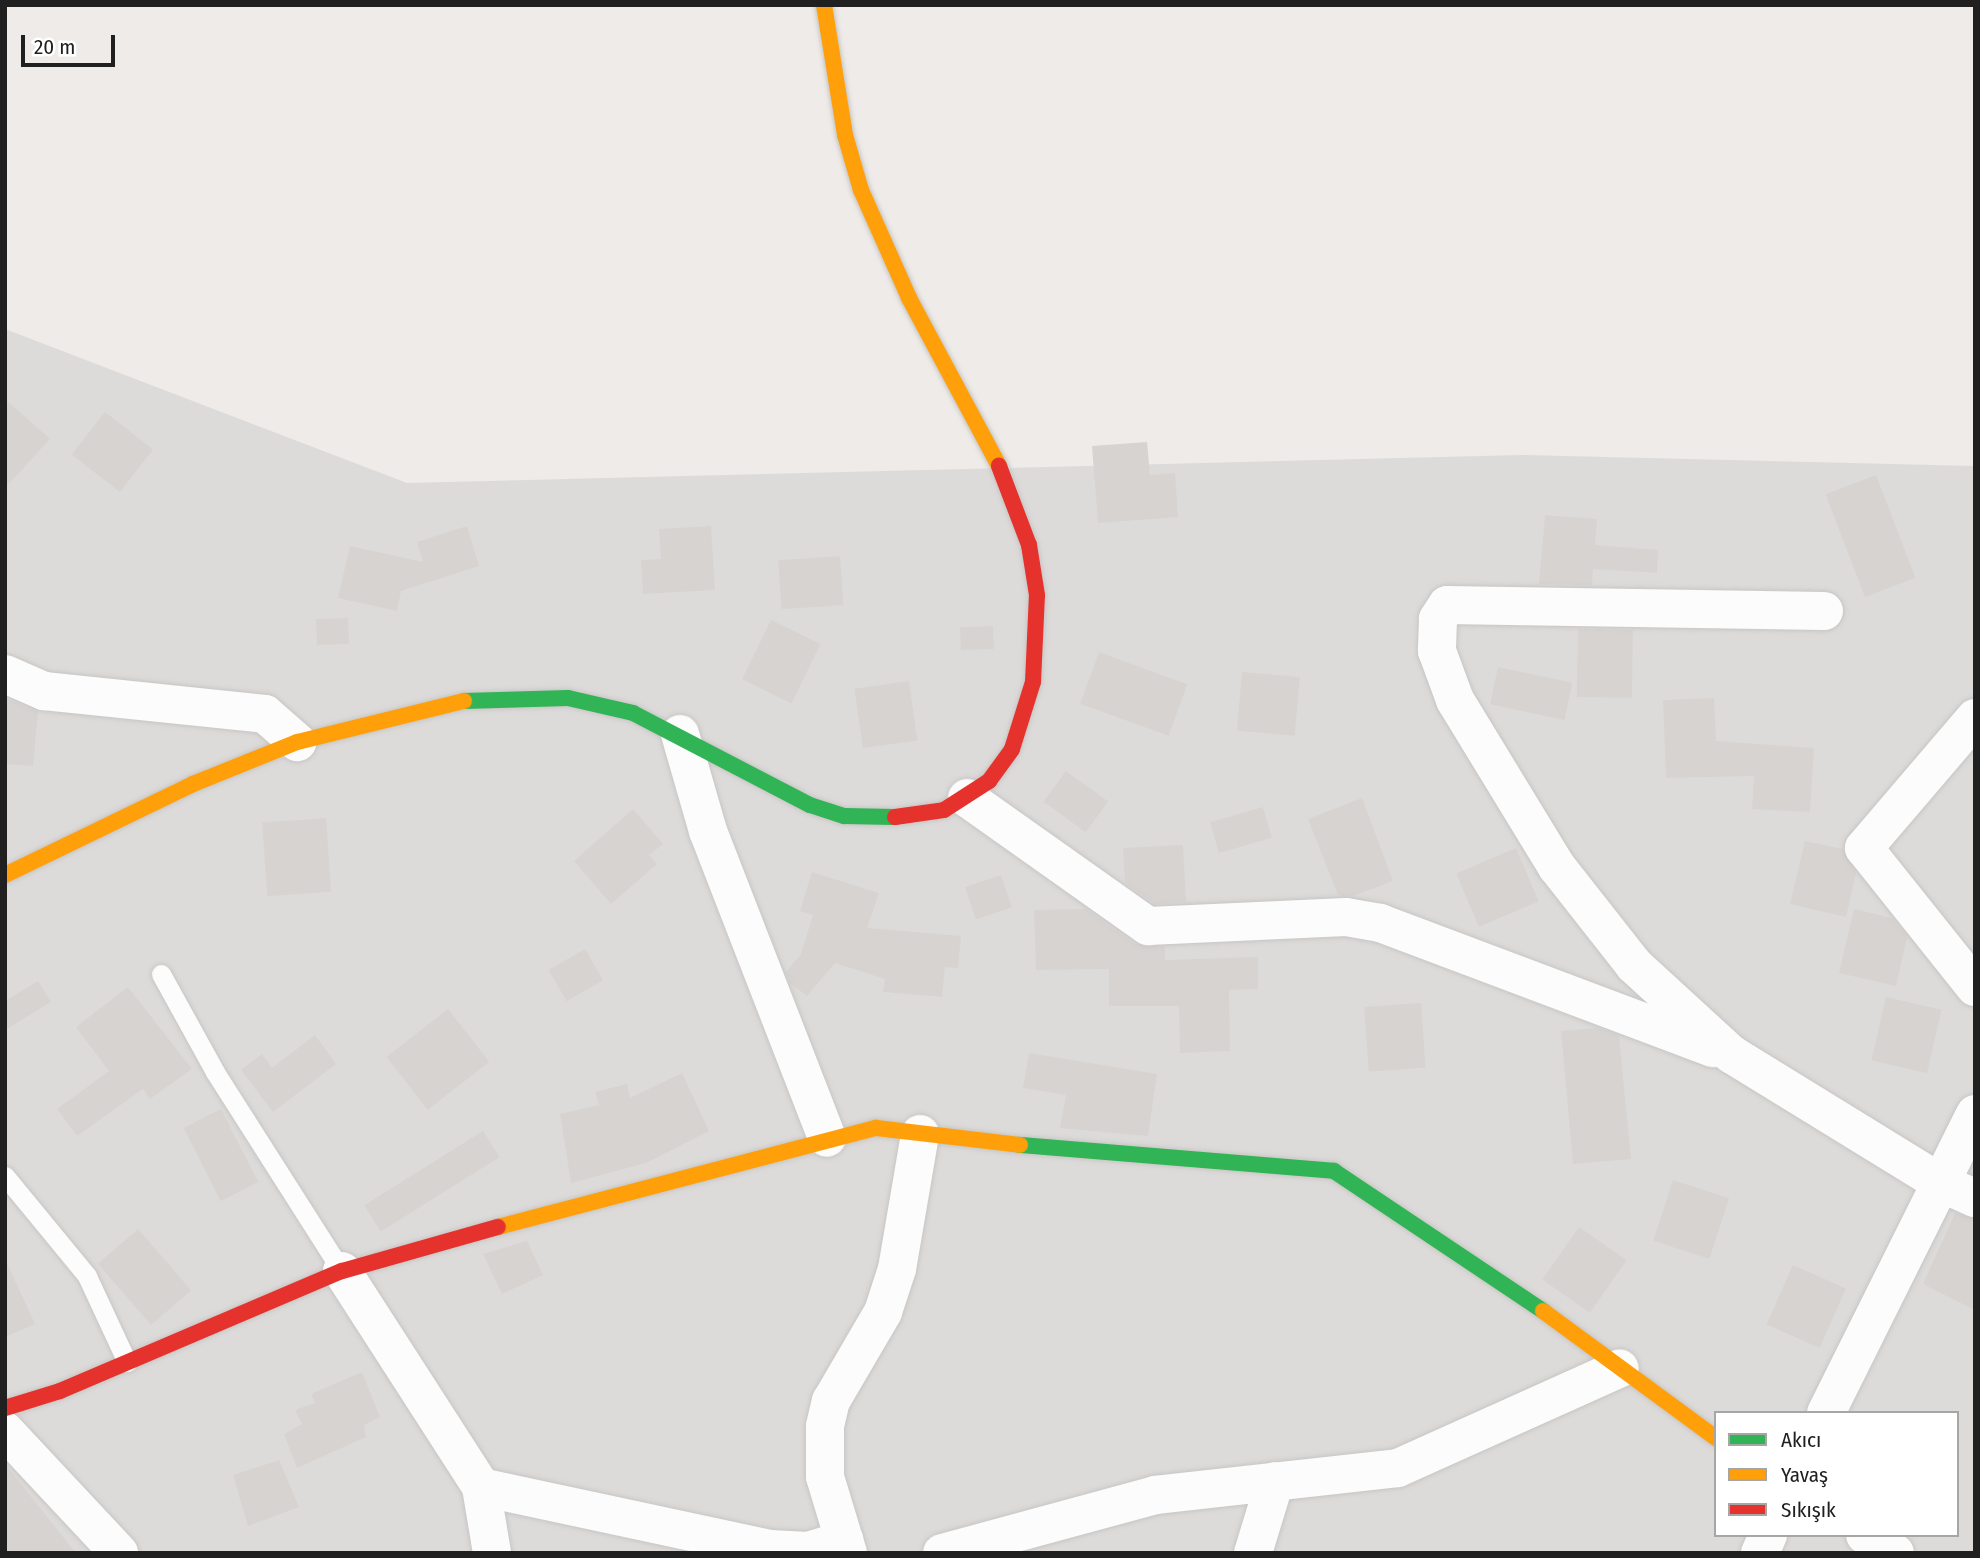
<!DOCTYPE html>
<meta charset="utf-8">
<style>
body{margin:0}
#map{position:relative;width:1980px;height:1558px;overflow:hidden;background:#eeebe8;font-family:"Fira Sans Condensed",sans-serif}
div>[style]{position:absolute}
.residential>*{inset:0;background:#dddbda}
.building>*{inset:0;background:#d7d3d1;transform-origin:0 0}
.roads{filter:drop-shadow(0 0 2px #c7c6c4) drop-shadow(0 0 2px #c7c6c4)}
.lane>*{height:19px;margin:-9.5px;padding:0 9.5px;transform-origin:9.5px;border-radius:9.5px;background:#fcfcfc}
.street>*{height:38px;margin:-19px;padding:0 19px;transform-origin:19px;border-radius:19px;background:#fcfcfc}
.fast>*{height:16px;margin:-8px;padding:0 8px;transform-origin:8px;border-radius:8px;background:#30b455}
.slow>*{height:16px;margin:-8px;padding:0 8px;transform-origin:8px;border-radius:8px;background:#ff9f0a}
.jam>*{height:16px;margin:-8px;padding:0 8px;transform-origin:8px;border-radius:8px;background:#e5322d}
span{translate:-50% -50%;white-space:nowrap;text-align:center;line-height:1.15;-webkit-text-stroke:6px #fff;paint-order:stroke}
.frame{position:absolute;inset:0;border:7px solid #202020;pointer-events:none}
.legend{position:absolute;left:1714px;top:1411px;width:245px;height:126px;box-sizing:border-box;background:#fff;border:2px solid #a6a6a6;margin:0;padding:9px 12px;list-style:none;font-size:21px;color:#202020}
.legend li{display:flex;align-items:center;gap:14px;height:35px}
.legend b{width:35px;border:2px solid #a6a6a6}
.scale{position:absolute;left:21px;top:35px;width:94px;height:32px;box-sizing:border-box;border:4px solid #202020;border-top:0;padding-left:9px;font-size:21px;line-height:24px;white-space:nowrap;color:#202020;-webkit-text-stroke:5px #fff;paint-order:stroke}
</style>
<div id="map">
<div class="residential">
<i style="clip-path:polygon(evenodd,5px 329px,407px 483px,1521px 455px,1975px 466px,1975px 1553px,5px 1553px,5px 329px,1716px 1413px,1957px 1413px,1957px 1535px,1716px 1535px,1716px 1413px)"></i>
</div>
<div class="building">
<i style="clip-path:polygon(5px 399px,50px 439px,5px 488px)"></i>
<i style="left:105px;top:412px;width:61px;height:54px;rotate:38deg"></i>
<i style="clip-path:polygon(1147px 442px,1150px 475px,1175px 473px,1178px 517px,1098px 523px,1092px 446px)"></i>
<i style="left:1876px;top:475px;width:110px;height:54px;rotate:69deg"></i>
<i style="clip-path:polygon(1545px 515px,1597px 519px,1595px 545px,1658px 550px,1657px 573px,1593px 569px,1592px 585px,1539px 584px)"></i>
<i style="clip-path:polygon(467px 526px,479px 566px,401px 591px,397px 611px,338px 598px,350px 546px,423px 562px,417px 542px)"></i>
<i style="clip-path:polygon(711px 526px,715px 590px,643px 594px,641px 560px,661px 559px,659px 529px)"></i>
<i style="left:840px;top:556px;width:49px;height:62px;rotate:86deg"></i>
<i style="left:348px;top:618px;width:26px;height:32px;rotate:88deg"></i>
<i style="left:771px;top:620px;width:55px;height:66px;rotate:26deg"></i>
<i style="left:993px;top:626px;width:23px;height:33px;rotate:88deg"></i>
<i style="left:1578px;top:629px;width:55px;height:68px;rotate:1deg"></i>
<i style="left:1099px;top:652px;width:94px;height:55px;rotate:20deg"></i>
<i style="left:1498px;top:667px;width:76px;height:38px;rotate:12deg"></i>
<i style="left:1242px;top:672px;width:58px;height:59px;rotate:5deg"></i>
<i style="left:909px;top:681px;width:60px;height:55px;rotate:82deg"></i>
<i style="clip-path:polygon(1714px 698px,1716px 741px,1814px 748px,1810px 812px,1752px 809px,1754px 776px,1666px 778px,1663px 700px)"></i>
<i style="clip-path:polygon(7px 699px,38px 712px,33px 766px,5px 764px)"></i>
<i style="left:1066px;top:771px;width:52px;height:38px;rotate:36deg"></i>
<i style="clip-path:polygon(1362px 798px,1393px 881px,1353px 896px,1338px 895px,1308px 819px)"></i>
<i style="left:1263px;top:807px;width:32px;height:55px;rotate:74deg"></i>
<i style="clip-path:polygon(633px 809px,663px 844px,649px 855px,657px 864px,611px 904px,574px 861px)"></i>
<i style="left:326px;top:818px;width:74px;height:64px;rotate:86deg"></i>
<i style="clip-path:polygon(1805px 841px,1843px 849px,1856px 873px,1846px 917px,1790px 904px)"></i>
<i style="clip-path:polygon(1183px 845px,1186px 902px,1155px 904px,1125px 883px,1123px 848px)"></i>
<i style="left:1516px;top:848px;width:58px;height:65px;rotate:67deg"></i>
<i style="clip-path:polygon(812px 872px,879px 893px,867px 928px,961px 936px,958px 968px,945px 967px,942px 997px,883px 992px,885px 979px,835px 963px,807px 996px,790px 983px,786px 972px,801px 954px,813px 915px,800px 911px)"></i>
<i style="left:1001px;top:875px;width:34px;height:38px;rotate:71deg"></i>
<i style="clip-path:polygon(1086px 909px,1135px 944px,1165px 947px,1165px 960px,1258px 957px,1258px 989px,1229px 990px,1230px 1051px,1180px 1053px,1179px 1006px,1109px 1006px,1109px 969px,1036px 970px,1034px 910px)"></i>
<i style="clip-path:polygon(1854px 909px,1892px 918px,1907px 937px,1896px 986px,1839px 973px)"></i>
<i style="left:585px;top:949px;width:36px;height:42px;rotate:60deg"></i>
<i style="clip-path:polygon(38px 981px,51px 1002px,5px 1030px,5px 1001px)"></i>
<i style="clip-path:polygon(128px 987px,192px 1069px,150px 1099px,143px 1089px,77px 1136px,57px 1109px,109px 1071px,76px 1027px)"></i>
<i style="left:1886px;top:997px;width:57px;height:65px;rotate:13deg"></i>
<i style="left:1421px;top:1003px;width:65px;height:57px;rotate:86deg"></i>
<i style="left:448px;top:1009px;width:67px;height:78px;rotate:52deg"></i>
<i style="clip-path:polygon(1598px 1028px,1619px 1036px,1631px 1159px,1573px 1164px,1561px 1031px)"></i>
<i style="clip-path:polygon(315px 1035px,336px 1064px,273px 1112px,241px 1070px,262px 1054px,272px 1068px)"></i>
<i style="clip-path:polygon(1029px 1053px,1157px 1074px,1148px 1136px,1060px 1128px,1066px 1095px,1023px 1088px)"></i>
<i style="clip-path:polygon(682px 1073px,709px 1131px,646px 1163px,571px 1183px,560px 1114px,599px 1105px,595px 1092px,627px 1084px,630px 1098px)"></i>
<i style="left:221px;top:1109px;width:82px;height:42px;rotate:63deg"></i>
<i style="left:483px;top:1131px;width:31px;height:140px;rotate:58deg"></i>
<i style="left:1673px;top:1180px;width:59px;height:64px;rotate:18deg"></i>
<i style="clip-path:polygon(1955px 1213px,1975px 1219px,1975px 1310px,1923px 1284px)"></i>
<i style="left:1579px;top:1227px;width:58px;height:64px;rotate:35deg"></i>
<i style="left:138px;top:1229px;width:81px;height:53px;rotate:49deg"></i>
<i style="clip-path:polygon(527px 1241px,543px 1275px,502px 1294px,483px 1254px)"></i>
<i style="clip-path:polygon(5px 1259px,35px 1324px,5px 1337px)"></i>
<i style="left:1793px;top:1265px;width:58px;height:65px;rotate:24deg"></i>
<i style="clip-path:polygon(362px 1372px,380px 1417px,364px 1425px,366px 1437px,297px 1468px,284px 1434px,302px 1424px,295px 1410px,315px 1403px,311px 1394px)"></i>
<i style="clip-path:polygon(279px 1460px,299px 1507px,248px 1526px,233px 1475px)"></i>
<i style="clip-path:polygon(5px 1464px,76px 1553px,5px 1553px)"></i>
</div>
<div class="roads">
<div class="lane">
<i style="left:161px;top:974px;width:112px;rotate:61.1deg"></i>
<i style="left:215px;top:1072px;width:236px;rotate:57.5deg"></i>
<i style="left:5px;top:1176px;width:129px;rotate:50.6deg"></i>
<i style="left:87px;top:1276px;width:95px;rotate:65.1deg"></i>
</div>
<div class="street">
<i style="left:1824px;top:611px;width:377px;rotate:-179.1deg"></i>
<i style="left:1447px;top:605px;width:17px;rotate:123deg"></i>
<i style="left:1438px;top:619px;width:32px;rotate:92deg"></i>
<i style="left:1437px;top:651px;width:52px;rotate:69.8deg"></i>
<i style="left:1455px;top:700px;width:196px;rotate:58.6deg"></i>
<i style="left:1557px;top:867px;width:125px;rotate:51.8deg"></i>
<i style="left:1634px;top:965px;width:132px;rotate:42.5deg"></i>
<i style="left:1731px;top:1054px;width:246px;rotate:31.6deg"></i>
<i style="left:1941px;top:1183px;width:37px;rotate:24deg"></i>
<i style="left:5px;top:674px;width:43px;rotate:23.6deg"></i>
<i style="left:44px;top:691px;width:222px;rotate:5.9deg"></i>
<i style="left:265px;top:714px;width:43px;rotate:41.2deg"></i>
<i style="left:1975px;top:718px;width:171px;rotate:130.5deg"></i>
<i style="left:1864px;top:848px;width:178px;rotate:51.4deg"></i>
<i style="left:680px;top:734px;width:101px;rotate:73.9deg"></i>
<i style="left:708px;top:831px;width:329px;rotate:68.8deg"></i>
<i style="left:967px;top:798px;width:222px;rotate:35.3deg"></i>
<i style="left:1148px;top:926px;width:198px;rotate:-2.6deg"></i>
<i style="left:1346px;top:917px;width:35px;rotate:10deg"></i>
<i style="left:1380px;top:923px;width:356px;rotate:20.6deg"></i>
<i style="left:342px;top:1271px;width:257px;rotate:57.2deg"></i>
<i style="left:481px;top:1487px;width:67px;rotate:80.5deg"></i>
<i style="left:1826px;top:1413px;width:334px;rotate:-63.5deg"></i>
<i style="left:5px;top:1431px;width:167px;rotate:46.9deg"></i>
<i style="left:481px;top:1487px;width:296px;rotate:12.1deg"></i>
<i style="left:770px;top:1549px;width:38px;rotate:3deg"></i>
<i style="left:808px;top:1551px;width:38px;rotate:-17deg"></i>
<i style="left:1865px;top:1535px;width:35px;rotate:31deg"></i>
<i style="left:848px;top:1553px;width:79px;rotate:-106.8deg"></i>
<i style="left:825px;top:1477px;width:51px;rotate:-90deg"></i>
<i style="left:825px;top:1426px;width:26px;rotate:-77deg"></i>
<i style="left:831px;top:1401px;width:103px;rotate:-59.7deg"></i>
<i style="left:883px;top:1312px;width:45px;rotate:-72deg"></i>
<i style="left:897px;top:1269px;width:137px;rotate:-80.3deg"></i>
<i style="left:942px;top:1553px;width:221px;rotate:-15.2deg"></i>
<i style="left:1155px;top:1495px;width:244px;rotate:-6.3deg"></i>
<i style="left:1398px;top:1468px;width:243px;rotate:-24.2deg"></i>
<i style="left:1253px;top:1553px;width:75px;rotate:-73deg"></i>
<i style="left:1760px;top:1553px;width:20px;rotate:-66deg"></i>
</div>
<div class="fast">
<i style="left:464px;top:701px;width:104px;rotate:-1.7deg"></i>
<i style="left:568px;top:698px;width:67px;rotate:13deg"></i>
<i style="left:633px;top:713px;width:199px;rotate:27.5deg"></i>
<i style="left:810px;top:805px;width:36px;rotate:18deg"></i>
<i style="left:844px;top:816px;width:51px;rotate:1.1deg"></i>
<i style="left:1020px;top:1145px;width:315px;rotate:4.7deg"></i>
<i style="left:1334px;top:1171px;width:252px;rotate:33.8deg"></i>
</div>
<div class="slow">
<i style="left:824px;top:5px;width:132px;rotate:80.8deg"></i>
<i style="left:845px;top:135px;width:57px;rotate:73.8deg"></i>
<i style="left:861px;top:190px;width:118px;rotate:66deg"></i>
<i style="left:909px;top:298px;width:191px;rotate:61.8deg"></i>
<i style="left:5px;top:875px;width:209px;rotate:-25.8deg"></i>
<i style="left:193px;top:784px;width:112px;rotate:-22deg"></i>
<i style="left:297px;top:742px;width:172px;rotate:-13.8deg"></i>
<i style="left:498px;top:1227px;width:391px;rotate:-14.7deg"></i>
<i style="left:876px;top:1128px;width:145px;rotate:6.7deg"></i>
<i style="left:1543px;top:1311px;width:215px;rotate:36.3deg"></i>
</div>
<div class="jam">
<i style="left:895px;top:817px;width:49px;rotate:-8.1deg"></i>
<i style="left:944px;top:810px;width:54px;rotate:-32.8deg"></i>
<i style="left:989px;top:781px;width:39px;rotate:-54deg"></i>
<i style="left:1012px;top:749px;width:70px;rotate:-72.6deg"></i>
<i style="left:1033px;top:682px;width:87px;rotate:-87.4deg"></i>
<i style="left:1037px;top:595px;width:51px;rotate:-99.1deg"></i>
<i style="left:1029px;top:545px;width:85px;rotate:-110.8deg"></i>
<i style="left:5px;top:1408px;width:58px;rotate:-17.2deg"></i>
<i style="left:60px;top:1391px;width:306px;rotate:-23.1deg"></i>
<i style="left:342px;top:1271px;width:162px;rotate:-15.8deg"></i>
</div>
</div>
<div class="frame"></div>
<ul class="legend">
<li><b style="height:9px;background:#30b455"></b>Akıcı</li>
<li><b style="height:9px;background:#ff9f0a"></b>Yavaş</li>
<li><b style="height:9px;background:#e5322d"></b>Sıkışık</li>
</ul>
<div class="scale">20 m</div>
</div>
